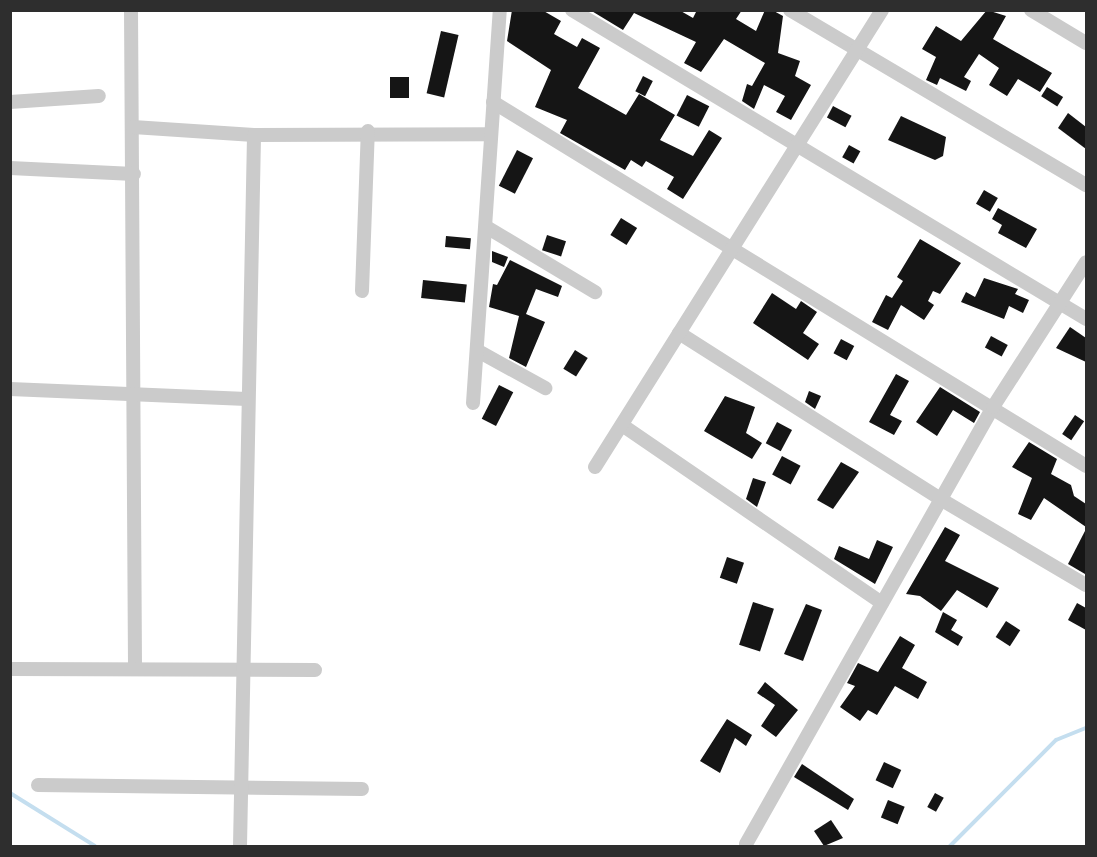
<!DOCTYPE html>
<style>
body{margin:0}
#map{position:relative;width:1097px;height:857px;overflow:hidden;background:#fff;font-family:Figtree,sans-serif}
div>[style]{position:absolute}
.stream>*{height:4px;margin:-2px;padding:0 2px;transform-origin:2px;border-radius:2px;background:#c4deef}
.building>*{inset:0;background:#151515;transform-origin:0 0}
.minor>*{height:14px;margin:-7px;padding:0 7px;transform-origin:7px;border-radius:7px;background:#cbcbcb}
span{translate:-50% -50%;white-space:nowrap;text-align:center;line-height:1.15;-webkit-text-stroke:6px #fff;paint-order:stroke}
.frame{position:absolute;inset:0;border:12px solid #2e2e2e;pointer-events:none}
</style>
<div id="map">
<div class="stream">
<i style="left:10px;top:793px;width:100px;rotate:31.9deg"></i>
<i style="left:950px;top:846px;width:150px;rotate:-45deg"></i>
<i style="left:1056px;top:740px;width:32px;rotate:-22deg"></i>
</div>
<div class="building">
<i style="clip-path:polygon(512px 10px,542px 10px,561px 21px,554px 34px,577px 47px,582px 38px,600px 48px,578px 88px,626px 115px,639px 94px,675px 115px,660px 140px,693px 156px,709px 130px,722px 138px,683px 199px,667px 189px,674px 177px,646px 161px,642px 167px,631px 160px,625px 170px,560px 133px,567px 120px,535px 107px,551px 70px,507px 41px)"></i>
<i style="clip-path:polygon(590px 10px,679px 10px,693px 18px,697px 10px,742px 10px,736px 19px,756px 31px,765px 10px,772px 10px,783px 16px,778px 53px,800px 61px,795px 76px,811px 85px,791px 120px,776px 112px,785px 96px,764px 85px,754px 109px,742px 101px,747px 84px,752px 86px,765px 63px,724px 39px,701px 72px,684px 63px,696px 42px,634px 13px,623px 30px)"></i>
<i style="clip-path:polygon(987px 10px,1006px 16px,993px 39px,1052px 73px,1040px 92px,1018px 79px,1007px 96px,989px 85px,999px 68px,979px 54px,964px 77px,971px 81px,966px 91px,940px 78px,937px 85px,926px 80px,936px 57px,922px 49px,936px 26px,961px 41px)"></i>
<i style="left:441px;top:31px;width:18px;height:64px;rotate:13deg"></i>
<i style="left:643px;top:76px;width:11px;height:17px;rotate:27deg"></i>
<i style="left:390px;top:77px;width:19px;height:21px"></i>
<i style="left:1047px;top:87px;width:19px;height:11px;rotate:32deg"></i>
<i style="left:687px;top:95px;width:25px;height:23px;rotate:27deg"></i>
<i style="left:833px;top:106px;width:21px;height:13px;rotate:28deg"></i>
<i style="clip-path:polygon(1068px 113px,1086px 127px,1086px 149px,1058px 128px)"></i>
<i style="clip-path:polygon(901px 116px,946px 137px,943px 156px,935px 160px,888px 140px)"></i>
<i style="left:849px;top:145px;width:13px;height:14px;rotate:29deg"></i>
<i style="left:517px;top:150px;width:18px;height:40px;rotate:27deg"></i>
<i style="left:984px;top:190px;width:16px;height:16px;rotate:30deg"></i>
<i style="clip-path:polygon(998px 208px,1037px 229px,1026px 248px,998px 233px,1002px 225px,992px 219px)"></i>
<i style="left:621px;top:218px;width:19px;height:20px;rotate:32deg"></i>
<i style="left:547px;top:235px;width:20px;height:16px;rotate:18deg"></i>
<i style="left:446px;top:236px;width:25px;height:11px;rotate:5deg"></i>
<i style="clip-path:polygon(920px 239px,961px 263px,940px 294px,933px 291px,928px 301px,934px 305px,924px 320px,901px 305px,888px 330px,872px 322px,886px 295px,892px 298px,903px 281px,897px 277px)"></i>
<i style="clip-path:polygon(492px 251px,508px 257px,504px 267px,492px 262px)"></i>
<i style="clip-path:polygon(510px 260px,562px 286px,558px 297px,536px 289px,526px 314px,545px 322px,526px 367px,509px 358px,519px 316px,489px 307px,493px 284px,497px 285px)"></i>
<i style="clip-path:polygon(984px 278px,1018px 289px,1015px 294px,1029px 300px,1023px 313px,1009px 306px,1004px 319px,961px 302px,966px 292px,975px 297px)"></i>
<i style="left:423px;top:280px;width:44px;height:18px;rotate:6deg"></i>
<i style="clip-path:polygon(772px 293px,796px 309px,801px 301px,817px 312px,803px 333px,819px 344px,808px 360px,753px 323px)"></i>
<i style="clip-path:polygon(1070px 327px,1086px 338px,1086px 362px,1056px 348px)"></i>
<i style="left:991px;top:336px;width:19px;height:13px;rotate:28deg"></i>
<i style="left:841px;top:339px;width:15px;height:16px;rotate:28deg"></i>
<i style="left:575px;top:350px;width:15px;height:22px;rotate:32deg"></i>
<i style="clip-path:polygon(896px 374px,909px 381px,890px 415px,902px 421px,894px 435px,869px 422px)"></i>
<i style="left:499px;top:385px;width:16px;height:38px;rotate:27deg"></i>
<i style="clip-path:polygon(940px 387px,980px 412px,974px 423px,953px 410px,937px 436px,916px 422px)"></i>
<i style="clip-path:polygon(809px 391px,821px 396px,815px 409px,805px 402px)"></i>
<i style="clip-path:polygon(725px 396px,755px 407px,746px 433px,762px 443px,752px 459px,704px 431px)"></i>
<i style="left:1075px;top:415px;width:11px;height:23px;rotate:34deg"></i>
<i style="left:777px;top:422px;width:17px;height:24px;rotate:28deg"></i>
<i style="clip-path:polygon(1029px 442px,1057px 459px,1051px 474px,1071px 485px,1074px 496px,1086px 504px,1086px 527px,1044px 498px,1031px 520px,1018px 514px,1032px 478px,1012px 467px)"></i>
<i style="left:782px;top:456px;width:21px;height:21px;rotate:28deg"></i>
<i style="clip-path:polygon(841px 462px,859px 472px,833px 509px,817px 500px)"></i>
<i style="clip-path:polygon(753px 478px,766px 482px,757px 507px,746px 499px)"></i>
<i style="clip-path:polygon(945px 527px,960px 535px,945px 561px,999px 588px,987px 608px,957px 590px,941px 611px,920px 596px,906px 594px)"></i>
<i style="clip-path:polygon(1086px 529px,1086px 572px,1085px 574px,1068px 564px)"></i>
<i style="clip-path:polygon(877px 540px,893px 547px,875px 584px,834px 559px,839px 546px,869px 559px)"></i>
<i style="left:727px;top:557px;width:18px;height:22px;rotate:19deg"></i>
<i style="left:753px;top:602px;width:22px;height:45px;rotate:18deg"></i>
<i style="clip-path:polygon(1077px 603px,1086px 608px,1086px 630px,1068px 620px)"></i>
<i style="clip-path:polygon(806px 604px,822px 610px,803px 661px,784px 654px)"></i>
<i style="clip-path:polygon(943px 612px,957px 620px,951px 630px,963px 637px,958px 646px,935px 632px)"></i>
<i style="left:1006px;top:621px;width:17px;height:19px;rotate:33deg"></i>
<i style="clip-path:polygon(900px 636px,915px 645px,902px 668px,927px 682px,918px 699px,895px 686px,877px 715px,868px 710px,860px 721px,840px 707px,855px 686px,847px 683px,858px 663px,878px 672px)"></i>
<i style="clip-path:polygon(765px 682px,798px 710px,776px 737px,761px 726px,775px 705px,757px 693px)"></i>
<i style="clip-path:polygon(727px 719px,752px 735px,746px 746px,735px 738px,720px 773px,700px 761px)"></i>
<i style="left:884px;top:762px;width:19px;height:20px;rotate:25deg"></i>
<i style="clip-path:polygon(802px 764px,854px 799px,848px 810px,794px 777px)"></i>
<i style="left:935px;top:793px;width:10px;height:16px;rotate:29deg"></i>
<i style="left:888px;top:800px;width:18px;height:19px;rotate:22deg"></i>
<i style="clip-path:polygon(831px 820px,843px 838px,824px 846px,814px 831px)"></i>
</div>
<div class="minor">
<i style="left:131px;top:10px;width:657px;rotate:89.65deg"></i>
<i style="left:572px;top:10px;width:600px;rotate:31.01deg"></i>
<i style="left:790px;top:10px;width:344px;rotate:30.6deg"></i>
<i style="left:1031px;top:10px;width:64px;rotate:31deg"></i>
<i style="left:10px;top:102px;width:89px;rotate:-3.9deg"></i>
<i style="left:493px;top:102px;width:696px;rotate:31.54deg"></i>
<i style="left:133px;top:127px;width:121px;rotate:3.8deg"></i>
<i style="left:254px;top:135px;width:236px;rotate:-0.2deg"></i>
<i style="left:10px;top:168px;width:124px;rotate:2.8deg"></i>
<i style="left:488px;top:228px;width:125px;rotate:30.9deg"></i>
<i style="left:362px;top:291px;width:160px;rotate:-87.9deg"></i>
<i style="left:679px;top:333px;width:312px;rotate:32.4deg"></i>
<i style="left:942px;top:500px;width:167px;rotate:30.6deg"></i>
<i style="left:478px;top:351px;width:77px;rotate:28.9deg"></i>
<i style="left:10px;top:389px;width:237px;rotate:2.4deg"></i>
<i style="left:473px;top:403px;width:394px;rotate:-86.1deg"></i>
<i style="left:622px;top:425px;width:315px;rotate:34.4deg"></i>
<i style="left:595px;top:467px;width:540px;rotate:-57.87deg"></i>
<i style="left:10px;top:669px;width:305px;rotate:0.2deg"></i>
<i style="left:38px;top:785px;width:324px;rotate:0.7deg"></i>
<i style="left:746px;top:844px;width:502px;rotate:-60.52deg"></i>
<i style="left:993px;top:407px;width:172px;rotate:-57.3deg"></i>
<i style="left:240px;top:846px;width:711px;rotate:-88.87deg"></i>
</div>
<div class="frame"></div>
</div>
